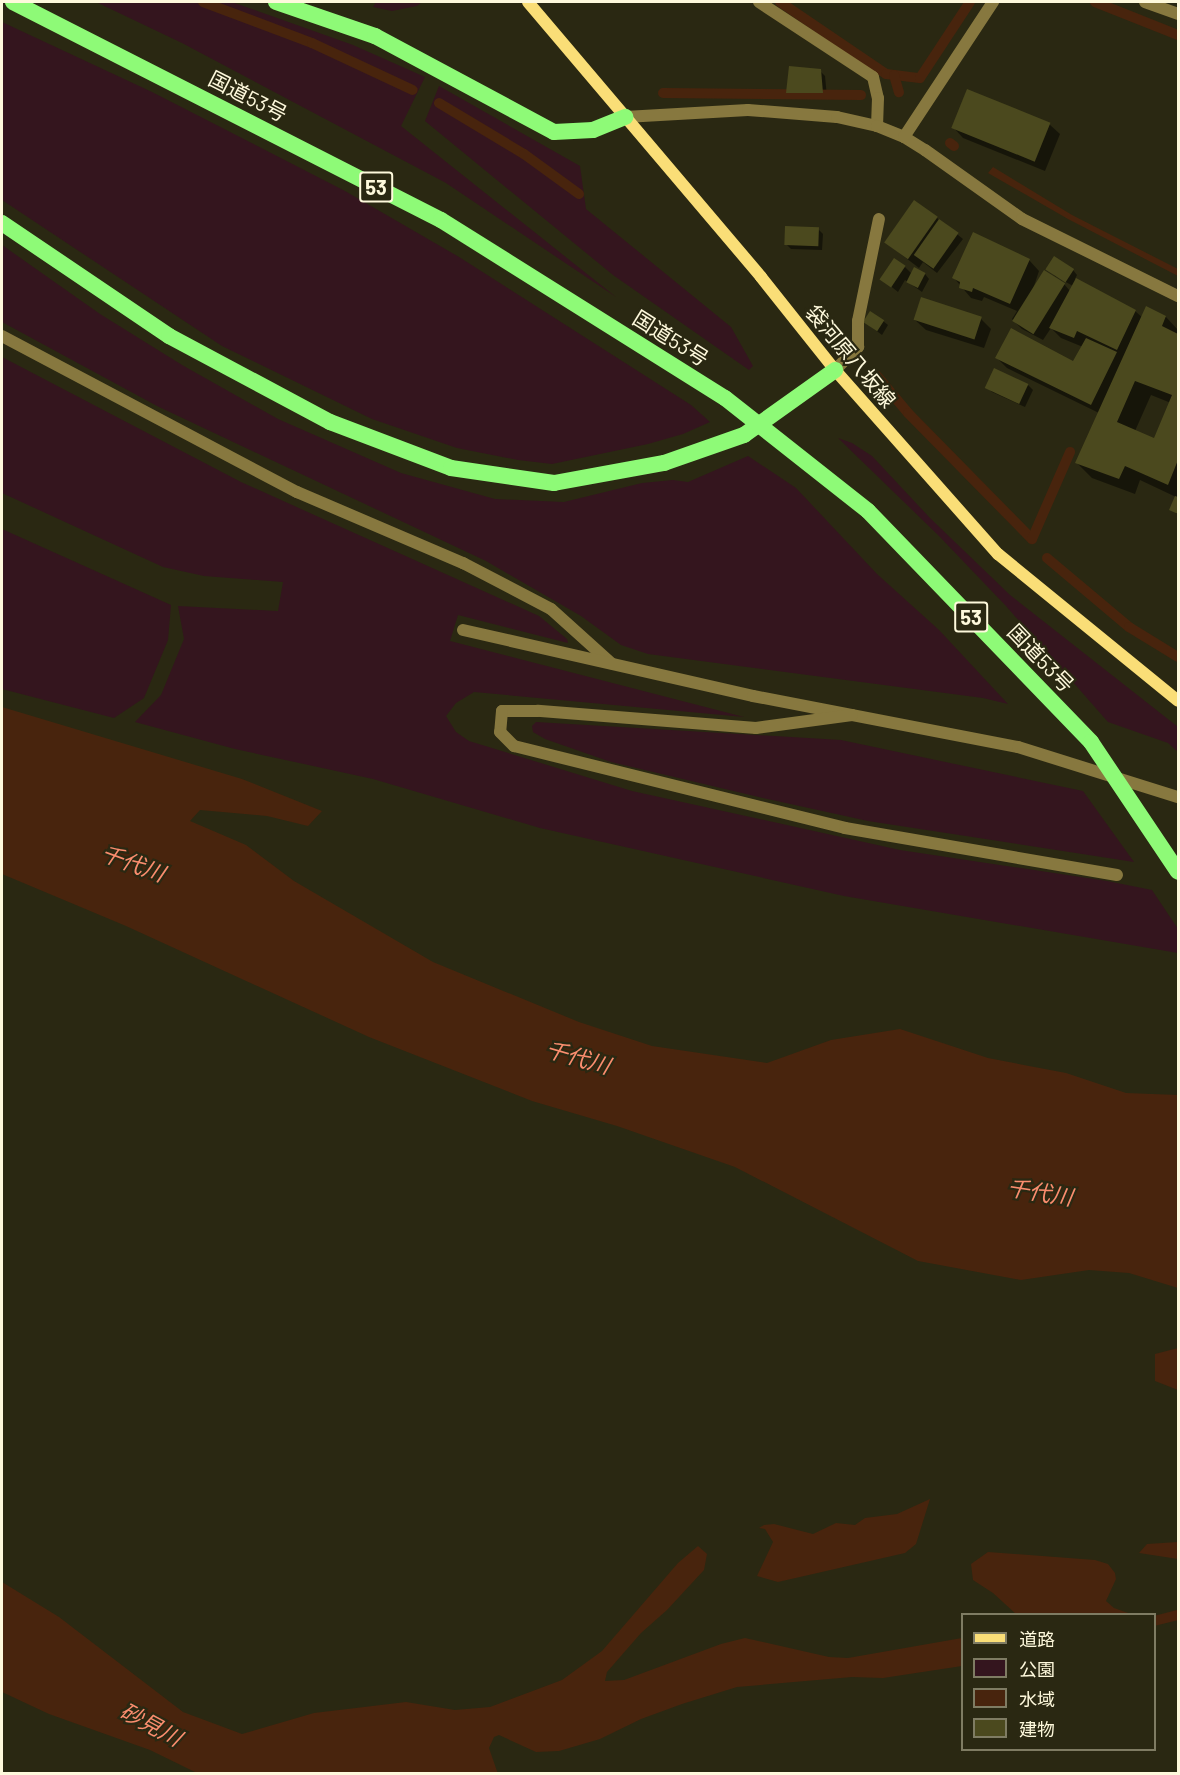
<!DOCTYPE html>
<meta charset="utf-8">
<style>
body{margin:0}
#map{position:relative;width:1180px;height:1775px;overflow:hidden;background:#2a2812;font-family:Barlow,"Noto Sans JP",sans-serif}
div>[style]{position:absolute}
.green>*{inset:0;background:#34151e}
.water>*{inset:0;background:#48240d}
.shadow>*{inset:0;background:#0007}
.stream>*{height:10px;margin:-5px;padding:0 5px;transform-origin:5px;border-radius:5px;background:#48240d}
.building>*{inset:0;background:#4b491e;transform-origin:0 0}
.minor>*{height:12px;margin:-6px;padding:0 6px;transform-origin:6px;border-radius:6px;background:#87783f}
.secondary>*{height:12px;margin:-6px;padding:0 6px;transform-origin:6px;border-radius:6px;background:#fade77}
.trunk>*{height:16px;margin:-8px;padding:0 8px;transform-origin:8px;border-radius:8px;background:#8efa77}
.trunk-bridge>*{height:16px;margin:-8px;padding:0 8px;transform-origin:8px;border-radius:8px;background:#8efa77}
span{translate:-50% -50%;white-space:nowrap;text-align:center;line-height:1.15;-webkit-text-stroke:4.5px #2a2812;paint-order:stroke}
.shield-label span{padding:2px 4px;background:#2a2812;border:2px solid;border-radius:4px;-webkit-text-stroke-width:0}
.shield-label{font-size:20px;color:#fef9dc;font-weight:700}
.street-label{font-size:21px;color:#fef9dc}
.water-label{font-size:22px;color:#fa8d6e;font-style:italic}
.frame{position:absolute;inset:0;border:3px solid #fef9dc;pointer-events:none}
.legend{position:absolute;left:961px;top:1613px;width:195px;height:138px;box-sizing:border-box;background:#2a2812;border:2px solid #7f7c63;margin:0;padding:8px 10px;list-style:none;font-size:18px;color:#fef9dc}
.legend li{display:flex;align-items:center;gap:12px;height:30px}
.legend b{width:30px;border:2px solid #7f7c63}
</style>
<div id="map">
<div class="green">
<i style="clip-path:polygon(96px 2px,232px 2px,353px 45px,425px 77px,401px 126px,616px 297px,446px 183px,182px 43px)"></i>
<i style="clip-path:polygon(376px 2px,422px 2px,417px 6px,392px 11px,373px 7px)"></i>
<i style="clip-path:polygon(2px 22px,152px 92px,345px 191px,459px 257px,691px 405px,710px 422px,683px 434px,648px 444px,552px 464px,518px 460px,457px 448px,372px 419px,222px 346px,2px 200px)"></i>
<i style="clip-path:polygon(439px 86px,580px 166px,586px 209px,731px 327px,753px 366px,749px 370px,613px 275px,425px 121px)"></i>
<i style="clip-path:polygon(2px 245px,100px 314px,182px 365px,278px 419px,401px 473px,495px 499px,564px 502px,642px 483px,673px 480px,688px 482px,748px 456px,796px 488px,877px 574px,939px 630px,1008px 704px,983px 698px,648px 654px,621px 645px,581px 616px,486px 561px,157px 406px,2px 322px)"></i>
<i style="clip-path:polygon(2px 357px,241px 482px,539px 616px,567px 639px,568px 643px,458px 615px,450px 641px,744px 717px,474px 692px,456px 703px,446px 716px,456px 732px,469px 741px,632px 791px,900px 850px,1107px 881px,1152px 890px,1178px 929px,1178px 953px,844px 896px,540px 828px,373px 779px,235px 749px,135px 722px,161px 695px,184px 639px,178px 606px,278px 611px,283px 582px,204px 576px,163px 567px,2px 493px)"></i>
<i style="clip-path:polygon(838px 438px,852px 443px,872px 456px,930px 518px,1010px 595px,1178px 727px,1178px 752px,1168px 743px,1108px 722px,1006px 606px,939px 536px)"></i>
<i style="clip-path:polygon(2px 529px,171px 605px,168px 640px,144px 698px,114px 718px,2px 689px)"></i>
<i style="clip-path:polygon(536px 722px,841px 740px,1083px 791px,1134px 862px,868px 821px,763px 798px,611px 762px,545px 739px,533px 732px,532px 726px)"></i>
</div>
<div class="water">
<i style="clip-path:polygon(993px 167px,1072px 215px,1178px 269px,1178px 276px,1068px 219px,988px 173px)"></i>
<i style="clip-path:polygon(2px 707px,242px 779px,322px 811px,308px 826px,267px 816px,200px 810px,190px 821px,246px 845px,294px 881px,433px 962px,579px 1022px,652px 1046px,767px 1063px,831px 1040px,900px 1029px,988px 1058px,1066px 1073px,1126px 1093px,1178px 1095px,1178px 1288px,1129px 1273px,1089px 1270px,1021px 1280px,918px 1261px,735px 1167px,617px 1126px,532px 1101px,369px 1037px,126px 926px,2px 874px)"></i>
<i style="clip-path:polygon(1178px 1348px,1178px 1390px,1155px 1381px,1155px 1354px)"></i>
<i style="clip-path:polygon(930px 1499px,916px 1544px,905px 1553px,778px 1582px,757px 1576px,773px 1542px,765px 1529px,759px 1528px,764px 1525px,774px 1524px,813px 1534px,836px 1523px,855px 1525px,865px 1518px,897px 1514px)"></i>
<i style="clip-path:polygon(1178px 1542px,1178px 1559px,1139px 1553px,1147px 1544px)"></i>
<i style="clip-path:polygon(698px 1546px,707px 1554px,704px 1570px,667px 1610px,641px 1633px,607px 1672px,605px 1681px,624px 1680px,721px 1644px,745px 1638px,829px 1657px,848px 1658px,962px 1638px,962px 1666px,883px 1678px,852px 1677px,737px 1687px,682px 1704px,641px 1719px,600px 1739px,559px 1751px,536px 1752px,499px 1735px,494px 1737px,489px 1748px,498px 1774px,197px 1773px,150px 1750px,49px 1714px,2px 1692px,2px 1582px,59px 1617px,183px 1712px,242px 1734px,314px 1713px,406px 1702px,455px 1710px,490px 1707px,562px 1680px,602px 1651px,678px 1563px)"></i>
<i style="clip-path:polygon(988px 1552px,1095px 1560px,1108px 1564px,1115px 1573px,1116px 1579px,1106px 1601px,1114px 1608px,1131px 1614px,1016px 1614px,993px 1593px,973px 1580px,971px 1564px)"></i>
</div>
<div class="shadow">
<i style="clip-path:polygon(820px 71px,825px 76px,827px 97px,792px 97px,787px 93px)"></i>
<i style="clip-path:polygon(1049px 124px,1060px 134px,1045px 171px,963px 138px,953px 127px)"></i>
<i style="clip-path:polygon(937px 218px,963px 239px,937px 273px,923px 262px,919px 268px,885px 242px)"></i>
<i style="clip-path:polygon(818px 229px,823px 234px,822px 250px,791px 249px,787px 245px)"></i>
<i style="clip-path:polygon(evenodd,1029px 260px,1039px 271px,1033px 289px,1064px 284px,1070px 291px,1073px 286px,1055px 276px,1047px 268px,1073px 270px,1077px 275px,1075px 279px,1135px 311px,1143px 318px,1166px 317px,1178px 330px,1178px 515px,1171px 509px,1176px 497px,1140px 480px,1135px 494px,1092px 478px,1077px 463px,1099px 413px,1007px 368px,997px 358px,1073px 363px,1083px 347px,1061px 338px,1051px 328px,1043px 340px,1022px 329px,1012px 319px,1017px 311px,984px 297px,982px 301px,971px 298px,954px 278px,1029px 260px,1151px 395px,1171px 403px,1155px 439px,1135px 431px,1151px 395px)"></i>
<i style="clip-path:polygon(905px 267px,912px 274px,925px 274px,929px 279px,922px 292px,905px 280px,898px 292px,883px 280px)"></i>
<i style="clip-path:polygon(981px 319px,991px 329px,984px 348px,926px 330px,915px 320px)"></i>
<i style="clip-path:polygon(883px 321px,888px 325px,882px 335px,865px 322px)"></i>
<i style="clip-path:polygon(1028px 385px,1033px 390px,1025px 407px,992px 392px,988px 388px)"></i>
</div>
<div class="stream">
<i style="left:203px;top:2px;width:116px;rotate:20.6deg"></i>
<i style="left:312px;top:43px;width:111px;rotate:25deg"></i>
<i style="left:780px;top:2px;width:128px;rotate:34.2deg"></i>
<i style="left:886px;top:74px;width:34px;rotate:7deg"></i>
<i style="left:920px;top:78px;width:91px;rotate:-56.7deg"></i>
<i style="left:1095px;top:2px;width:89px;rotate:21.7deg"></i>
<i style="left:894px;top:75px;width:18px;rotate:74deg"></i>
<i style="left:663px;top:93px;width:198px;rotate:0.6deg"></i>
<i style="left:439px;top:103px;width:99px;rotate:31deg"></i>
<i style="left:524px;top:154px;width:68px;rotate:36deg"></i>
<i style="left:950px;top:143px;width:5px;rotate:37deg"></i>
<i style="left:877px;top:376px;width:48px;rotate:50deg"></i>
<i style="left:908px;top:413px;width:177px;rotate:45.5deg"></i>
<i style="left:1032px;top:539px;width:95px;rotate:-66.4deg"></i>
<i style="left:1047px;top:558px;width:107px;rotate:40.1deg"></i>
<i style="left:1129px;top:627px;width:57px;rotate:31.5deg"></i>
<i style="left:1154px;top:1621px;width:25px;rotate:-14deg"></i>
</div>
<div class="building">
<i style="clip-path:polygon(789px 66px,821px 69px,823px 93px,786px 93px)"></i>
<i style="left:967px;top:89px;width:90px;height:42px;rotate:22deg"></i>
<i style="left:914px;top:200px;width:29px;height:52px;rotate:35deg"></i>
<i style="left:939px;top:219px;width:24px;height:44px;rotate:35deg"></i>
<i style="left:785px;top:226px;width:34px;height:19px;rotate:2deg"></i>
<i style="clip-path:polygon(973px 232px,1030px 259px,1010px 304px,973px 288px,972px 292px,959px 288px,960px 282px,952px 278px)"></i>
<i style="left:1054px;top:256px;width:24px;height:16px;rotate:33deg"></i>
<i style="left:894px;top:258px;width:14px;height:26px;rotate:34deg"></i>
<i style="left:914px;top:267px;width:13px;height:17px;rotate:27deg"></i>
<i style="left:1044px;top:270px;width:25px;height:60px;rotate:32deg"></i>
<i style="clip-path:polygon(1076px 278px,1136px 310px,1117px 350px,1077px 331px,1074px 338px,1049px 328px)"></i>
<i style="left:921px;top:297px;width:64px;height:24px;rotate:18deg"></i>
<i style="clip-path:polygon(evenodd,1146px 306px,1166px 316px,1162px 326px,1178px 334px,1178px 460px,1168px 485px,1125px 466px,1119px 479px,1075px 463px,1146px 306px,1135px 381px,1172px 395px,1154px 438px,1117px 422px,1135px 381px)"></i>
<i style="left:870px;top:311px;width:17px;height:13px;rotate:33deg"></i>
<i style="clip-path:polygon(1011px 328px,1073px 361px,1086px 338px,1117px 352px,1091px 405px,995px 358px)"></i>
<i style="left:994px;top:368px;width:38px;height:22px;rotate:25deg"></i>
<i style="clip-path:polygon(1175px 496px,1178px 497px,1178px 514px,1169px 510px)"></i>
</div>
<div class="minor">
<i style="left:759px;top:2px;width:136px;rotate:33.3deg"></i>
<i style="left:873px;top:77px;width:22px;rotate:77deg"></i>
<i style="left:878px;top:98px;width:28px;rotate:92deg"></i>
<i style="left:1145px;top:2px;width:35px;rotate:20deg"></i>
<i style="left:625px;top:117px;width:123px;rotate:-3.3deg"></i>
<i style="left:748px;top:110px;width:89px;rotate:4.5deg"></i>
<i style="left:837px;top:117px;width:41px;rotate:12.7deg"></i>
<i style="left:877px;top:126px;width:29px;rotate:22deg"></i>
<i style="left:904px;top:137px;width:25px;rotate:32deg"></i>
<i style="left:925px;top:150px;width:119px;rotate:35.4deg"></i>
<i style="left:1022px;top:219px;width:174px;rotate:26.3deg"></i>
<i style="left:904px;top:137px;width:162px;rotate:-56.6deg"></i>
<i style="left:2px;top:336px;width:334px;rotate:27.9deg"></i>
<i style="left:297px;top:492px;width:181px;rotate:23.2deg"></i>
<i style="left:463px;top:563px;width:99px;rotate:27.6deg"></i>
<i style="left:551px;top:609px;width:81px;rotate:42deg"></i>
<i style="left:835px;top:370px;width:33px;rotate:-45deg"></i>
<i style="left:858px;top:347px;width:26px;rotate:-90deg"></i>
<i style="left:858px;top:321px;width:104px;rotate:-78.4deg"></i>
<i style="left:463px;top:630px;width:297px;rotate:12.8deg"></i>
<i style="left:753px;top:696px;width:270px;rotate:10.9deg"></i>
<i style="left:1018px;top:747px;width:168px;rotate:17.4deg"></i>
<i style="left:852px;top:715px;width:97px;rotate:172.3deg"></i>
<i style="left:756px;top:728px;width:219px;rotate:-175.5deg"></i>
<i style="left:538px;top:711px;width:36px;rotate:180deg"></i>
<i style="left:502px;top:711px;width:21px;rotate:95deg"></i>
<i style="left:500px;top:732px;width:20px;rotate:45deg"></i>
<i style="left:514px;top:746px;width:341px;rotate:13.9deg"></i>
<i style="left:845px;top:828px;width:276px;rotate:9.8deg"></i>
</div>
<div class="secondary">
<i style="left:528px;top:2px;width:360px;rotate:49.7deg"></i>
<i style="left:761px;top:277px;width:119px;rotate:51.5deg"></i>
<i style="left:835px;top:370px;width:246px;rotate:48.5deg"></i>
<i style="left:998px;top:554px;width:232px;rotate:39.2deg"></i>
</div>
<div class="trunk">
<i style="left:13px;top:2px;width:480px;rotate:27deg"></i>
<i style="left:441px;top:220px;width:335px;rotate:32.1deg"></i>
<i style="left:276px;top:2px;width:105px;rotate:19deg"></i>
<i style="left:375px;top:36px;width:203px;rotate:28.2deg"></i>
<i style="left:554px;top:132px;width:39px;rotate:-3deg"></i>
<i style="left:593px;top:130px;width:35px;rotate:-22deg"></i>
<i style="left:2px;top:223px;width:202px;rotate:34.1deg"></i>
<i style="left:169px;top:336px;width:183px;rotate:28.1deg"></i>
<i style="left:330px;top:422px;width:129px;rotate:20.8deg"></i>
<i style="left:451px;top:468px;width:104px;rotate:8.3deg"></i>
<i style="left:554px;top:483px;width:112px;rotate:-10.3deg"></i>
<i style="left:664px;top:463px;width:85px;rotate:-19.3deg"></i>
<i style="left:744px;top:435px;width:112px;rotate:-35.5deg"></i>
</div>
<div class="trunk-bridge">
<i style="left:725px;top:398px;width:182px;rotate:38.3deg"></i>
<i style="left:868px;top:511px;width:321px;rotate:46deg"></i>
<i style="left:1091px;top:742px;width:156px;rotate:56.2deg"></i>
</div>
<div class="shield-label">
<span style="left:376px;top:187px">53</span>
<span style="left:971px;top:617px">53</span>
</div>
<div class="street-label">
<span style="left:248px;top:96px;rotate:27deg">国道53号</span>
<span style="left:671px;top:338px;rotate:32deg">国道53号</span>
<span style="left:851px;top:356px;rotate:50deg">袋河原八坂線</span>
<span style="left:1041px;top:658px;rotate:46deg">国道53号</span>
</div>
<div class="water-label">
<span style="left:133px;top:863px;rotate:20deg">千代川</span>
<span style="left:578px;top:1057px;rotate:16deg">千代川</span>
<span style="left:1040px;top:1192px;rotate:9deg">千代川</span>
<span style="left:151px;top:1724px;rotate:28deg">砂見川</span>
</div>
<div class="frame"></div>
<ul class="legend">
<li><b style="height:8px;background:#fade77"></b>道路</li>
<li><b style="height:16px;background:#34151e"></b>公園</li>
<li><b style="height:16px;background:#48240d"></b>水域</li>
<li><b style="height:16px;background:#4b491e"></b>建物</li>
</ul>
</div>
